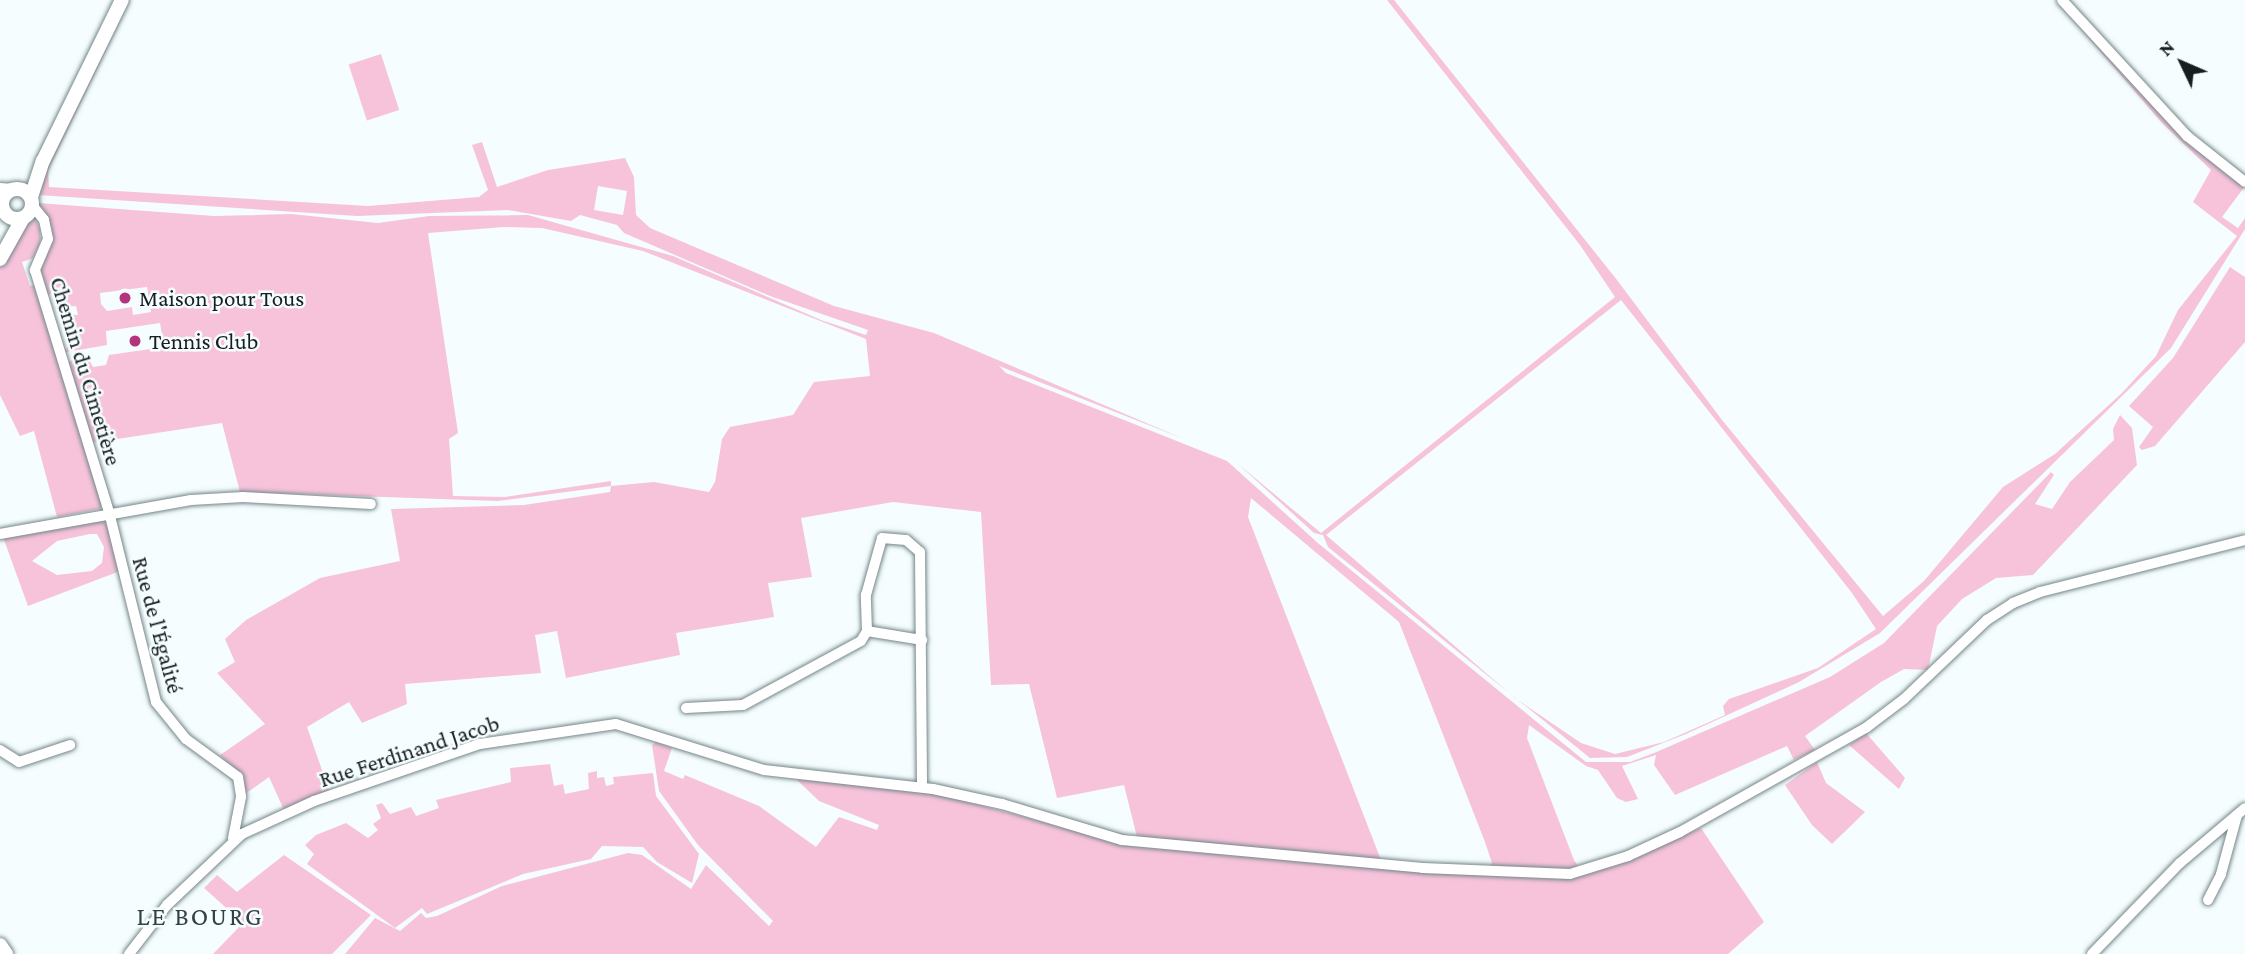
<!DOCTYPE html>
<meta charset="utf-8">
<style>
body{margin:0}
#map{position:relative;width:2245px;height:954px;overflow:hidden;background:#f5fdfe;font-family:"Crimson Pro",serif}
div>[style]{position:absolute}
.green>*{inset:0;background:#f7c3db;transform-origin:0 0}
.roads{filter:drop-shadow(0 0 2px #748689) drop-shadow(0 0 2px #748689)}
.street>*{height:10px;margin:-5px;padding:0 5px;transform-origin:5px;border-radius:5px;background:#fff}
.secondary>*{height:14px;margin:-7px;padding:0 7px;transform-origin:7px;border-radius:7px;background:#fff}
.secondary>.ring{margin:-7px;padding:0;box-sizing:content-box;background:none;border:14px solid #fff;border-radius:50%}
.dots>*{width:19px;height:19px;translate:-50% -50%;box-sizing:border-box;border:4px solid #f5fdfe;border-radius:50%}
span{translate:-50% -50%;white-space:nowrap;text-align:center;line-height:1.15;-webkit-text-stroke:5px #f5fdfe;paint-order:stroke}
.poi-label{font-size:23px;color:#171e1f}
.left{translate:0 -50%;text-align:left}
.street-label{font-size:23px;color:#171e1f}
.quarter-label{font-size:26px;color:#314144;letter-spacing:2px}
.north{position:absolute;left:2147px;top:28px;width:70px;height:70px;-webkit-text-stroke:5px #f5fdfe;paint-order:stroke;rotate:314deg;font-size:19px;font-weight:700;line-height:28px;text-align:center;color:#171e1f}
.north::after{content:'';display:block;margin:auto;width:24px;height:32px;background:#171e1f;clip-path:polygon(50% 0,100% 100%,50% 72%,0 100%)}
</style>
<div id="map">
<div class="green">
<i style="clip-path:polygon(evenodd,126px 0,130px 0,48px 171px,49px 187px,368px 206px,479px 197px,488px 190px,472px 145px,482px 142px,497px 187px,548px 170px,625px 158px,634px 177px,636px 215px,650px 228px,834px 306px,934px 333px,1184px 439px,999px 366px,1006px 373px,1227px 461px,1319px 544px,1586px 762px,1630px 762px,1654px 753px,1830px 677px,1884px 643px,2051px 472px,2054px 475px,2035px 504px,2052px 509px,2070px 482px,2114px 440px,2113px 429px,2120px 415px,2132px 428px,2137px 465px,2033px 575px,1996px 578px,1962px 599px,1937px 626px,1928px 670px,1904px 669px,1881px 682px,1805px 736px,1815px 750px,1794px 760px,1787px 746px,1675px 795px,1654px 765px,1656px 755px,1622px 766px,1638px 799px,1626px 802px,1617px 798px,1598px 770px,1586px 766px,1529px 725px,1527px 738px,1574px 860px,1584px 875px,1701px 828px,1764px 922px,1728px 954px,345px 954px,375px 918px,400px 931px,421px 913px,426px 918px,437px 916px,502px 886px,628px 853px,642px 855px,691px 889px,706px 865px,769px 926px,773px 921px,698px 845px,659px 791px,652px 745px,656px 742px,672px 748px,664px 771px,683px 779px,685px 775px,759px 806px,816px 847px,839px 817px,877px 830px,879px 825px,819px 801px,796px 779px,931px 792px,1114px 841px,1115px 832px,1137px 837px,1124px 785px,1057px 798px,1029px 684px,991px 685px,981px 512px,893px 502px,801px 518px,812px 577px,768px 583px,774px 617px,676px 633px,680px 655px,566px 678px,557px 631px,535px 635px,541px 673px,405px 684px,407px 704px,362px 723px,349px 702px,307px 727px,329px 790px,284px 810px,269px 777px,245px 794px,241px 776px,220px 755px,265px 724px,217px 673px,235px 662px,225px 639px,246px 620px,320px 578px,400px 561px,391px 509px,524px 505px,610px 492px,611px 486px,498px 501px,240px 492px,222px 423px,91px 443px,67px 362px,87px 356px,93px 367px,106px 365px,109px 355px,164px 347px,160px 323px,106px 331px,107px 345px,62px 353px,68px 347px,59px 314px,78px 315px,76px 306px,57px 308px,53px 292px,47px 296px,38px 269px,51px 244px,51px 229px,38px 203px,214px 216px,291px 214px,378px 223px,429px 216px,528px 215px,673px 256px,821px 320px,866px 335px,868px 330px,770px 296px,624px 233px,617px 225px,580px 215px,571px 221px,508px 210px,357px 216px,38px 195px,40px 182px,126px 0,598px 186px,627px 191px,623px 215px,594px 210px,598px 186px,126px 0,504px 227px,542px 228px,643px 251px,866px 339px,870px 376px,814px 382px,793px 415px,730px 427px,722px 439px,715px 482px,709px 492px,654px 482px,611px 486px,611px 481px,505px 497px,453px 496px,449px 439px,458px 433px,428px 233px,504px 227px,126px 0,147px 287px,151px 312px,133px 315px,132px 307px,107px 311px,101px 304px,100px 293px,147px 287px,126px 0,1251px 498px,1399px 622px,1485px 842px,1492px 863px,1488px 868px,1381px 860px,1248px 517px,1251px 498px)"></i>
<i style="clip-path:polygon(evenodd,1387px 0,1394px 0,1617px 280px,1722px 420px,1883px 616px,1924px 581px,2003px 487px,2055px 454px,2122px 393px,2156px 356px,2178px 310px,2237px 236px,2193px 202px,2211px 170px,2162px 123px,2056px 0,2158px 110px,2245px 186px,2222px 217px,2238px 228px,2245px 218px,2245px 229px,2171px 348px,1880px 633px,1799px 682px,1686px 734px,1627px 757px,1590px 758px,1328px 547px,1323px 535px,1314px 533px,1237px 463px,1321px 533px,1615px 297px,1580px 245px,1387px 0,1621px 300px,1852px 593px,1876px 629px,1818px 668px,1729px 699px,1723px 706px,1725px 715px,1664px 742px,1615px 754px,1581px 743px,1515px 698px,1326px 535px,1621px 300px)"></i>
<i style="left:381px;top:54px;width:59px;height:34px;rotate:72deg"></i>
<i style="clip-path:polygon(33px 215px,40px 229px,40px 243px,33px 258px,22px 262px,30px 286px,37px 284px,103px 504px,99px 509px,57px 517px,34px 431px,20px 436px,0 395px,0 265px)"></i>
<i style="clip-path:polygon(2230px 267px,2245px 277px,2245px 342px,2155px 446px,2142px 450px,2139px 447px,2153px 427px,2129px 406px,2173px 358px)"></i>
<i style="clip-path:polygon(evenodd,99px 520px,108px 525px,120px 571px,28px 606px,3px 537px,99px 520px,90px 534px,97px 534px,104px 547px,102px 563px,92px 571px,57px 575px,32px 561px,57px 541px,90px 534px)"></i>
<i style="clip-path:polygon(1866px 733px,1905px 778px,1899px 789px,1849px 745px)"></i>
<i style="clip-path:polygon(1817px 762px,1826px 783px,1865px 812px,1832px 844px,1812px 825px,1785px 785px)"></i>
<i style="clip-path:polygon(550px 764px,554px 786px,563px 784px,565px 794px,589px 789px,588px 773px,597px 771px,597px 778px,604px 777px,606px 786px,614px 784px,613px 777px,653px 773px,656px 796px,699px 854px,692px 883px,657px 862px,643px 847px,602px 846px,591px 859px,523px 874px,427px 914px,422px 908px,395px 928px,307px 864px,314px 854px,305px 845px,316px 835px,346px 823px,368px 838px,378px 830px,373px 824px,381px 818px,376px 805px,382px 803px,390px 814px,411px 807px,416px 816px,439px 808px,436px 800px,511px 782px,510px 768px)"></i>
<i style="clip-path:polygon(284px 855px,371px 915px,332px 954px,213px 954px,243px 923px,204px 888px,217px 875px,237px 892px)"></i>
</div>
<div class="roads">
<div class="street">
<i style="left:2062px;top:0;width:185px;rotate:47.4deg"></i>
<i style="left:2187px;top:136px;width:74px;rotate:38.4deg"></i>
<i style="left:0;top:188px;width:13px;rotate:4deg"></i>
<i style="left:0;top:202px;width:4px;rotate:63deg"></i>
<i style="left:32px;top:205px;width:19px;rotate:51deg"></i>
<i style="left:44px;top:220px;width:19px;rotate:78deg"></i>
<i style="left:48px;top:239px;width:34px;rotate:113deg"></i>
<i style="left:35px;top:270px;width:253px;rotate:73deg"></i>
<i style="left:109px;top:512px;width:196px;rotate:76.1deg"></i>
<i style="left:156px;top:702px;width:48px;rotate:51deg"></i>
<i style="left:186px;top:739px;width:64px;rotate:36.2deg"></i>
<i style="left:238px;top:777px;width:20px;rotate:81deg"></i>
<i style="left:241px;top:797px;width:42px;rotate:101deg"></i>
<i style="left:0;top:534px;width:194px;rotate:-10.1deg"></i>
<i style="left:191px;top:500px;width:52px;rotate:-3.3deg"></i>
<i style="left:243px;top:497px;width:128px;rotate:3.1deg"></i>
<i style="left:867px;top:631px;width:56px;rotate:9.3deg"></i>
<i style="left:686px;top:708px;width:57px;rotate:-3deg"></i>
<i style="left:743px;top:705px;width:134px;rotate:-28.5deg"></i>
<i style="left:861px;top:641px;width:12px;rotate:-59deg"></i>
<i style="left:867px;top:631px;width:36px;rotate:-92deg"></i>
<i style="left:866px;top:595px;width:59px;rotate:-74.3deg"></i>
<i style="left:882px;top:538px;width:24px;rotate:5deg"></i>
<i style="left:906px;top:540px;width:18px;rotate:41deg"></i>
<i style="left:920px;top:552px;width:235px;rotate:89.5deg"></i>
<i style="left:0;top:750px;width:22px;rotate:32deg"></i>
<i style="left:19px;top:762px;width:54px;rotate:-18.4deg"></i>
<i style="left:2208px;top:900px;width:29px;rotate:-63deg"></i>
<i style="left:2221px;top:874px;width:61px;rotate:-74.8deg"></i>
<i style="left:129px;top:954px;width:62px;rotate:-52.2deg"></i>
<i style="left:167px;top:905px;width:103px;rotate:-43.4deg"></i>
<i style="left:242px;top:834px;width:79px;rotate:-24.6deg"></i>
<i style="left:314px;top:801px;width:176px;rotate:-19deg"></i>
<i style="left:480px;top:744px;width:137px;rotate:-8.4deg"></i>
<i style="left:616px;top:724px;width:155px;rotate:17.3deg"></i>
<i style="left:764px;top:770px;width:170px;rotate:6.4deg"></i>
<i style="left:933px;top:789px;width:71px;rotate:12.3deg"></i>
<i style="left:1002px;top:804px;width:125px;rotate:16.7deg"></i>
<i style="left:1122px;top:840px;width:302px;rotate:5.3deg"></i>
<i style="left:1423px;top:868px;width:147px;rotate:2.3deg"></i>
<i style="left:1570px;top:874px;width:61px;rotate:-17.2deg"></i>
<i style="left:1628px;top:856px;width:57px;rotate:-24.8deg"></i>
<i style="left:1680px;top:832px;width:214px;rotate:-29.3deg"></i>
<i style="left:1867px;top:727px;width:46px;rotate:-37.1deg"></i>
<i style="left:1904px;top:699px;width:115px;rotate:-43.6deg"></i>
<i style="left:1987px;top:620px;width:31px;rotate:-33deg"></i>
<i style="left:2013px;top:603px;width:29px;rotate:-22deg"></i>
<i style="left:2040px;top:592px;width:211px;rotate:-14.2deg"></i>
<i style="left:2092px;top:954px;width:127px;rotate:-46deg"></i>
<i style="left:2180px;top:863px;width:85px;rotate:-40.2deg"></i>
</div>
<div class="secondary">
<i class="ring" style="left:2px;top:189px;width:16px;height:16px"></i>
<i style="left:31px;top:197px;width:38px;rotate:-72deg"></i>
<i style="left:43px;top:161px;width:179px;rotate:-63.9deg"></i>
<i style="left:0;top:259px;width:47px;rotate:-60.7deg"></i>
<i style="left:0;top:945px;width:11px;rotate:56deg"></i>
</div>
</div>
<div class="dots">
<i style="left:125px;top:298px;background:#b4337f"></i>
<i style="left:135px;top:341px;background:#b4337f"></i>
</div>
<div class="poi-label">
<span class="left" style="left:139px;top:298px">Maison pour Tous</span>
<span class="left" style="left:149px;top:341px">Tennis Club</span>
</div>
<div class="street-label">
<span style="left:86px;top:371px;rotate:73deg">Chemin du Cimetière</span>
<span style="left:158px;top:625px;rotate:75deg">Rue de l'Égalité</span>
<span style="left:409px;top:751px;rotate:-18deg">Rue Ferdinand Jacob</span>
</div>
<div class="quarter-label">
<span style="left:200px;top:917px">LE BOURG</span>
</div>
<div class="north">N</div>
</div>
